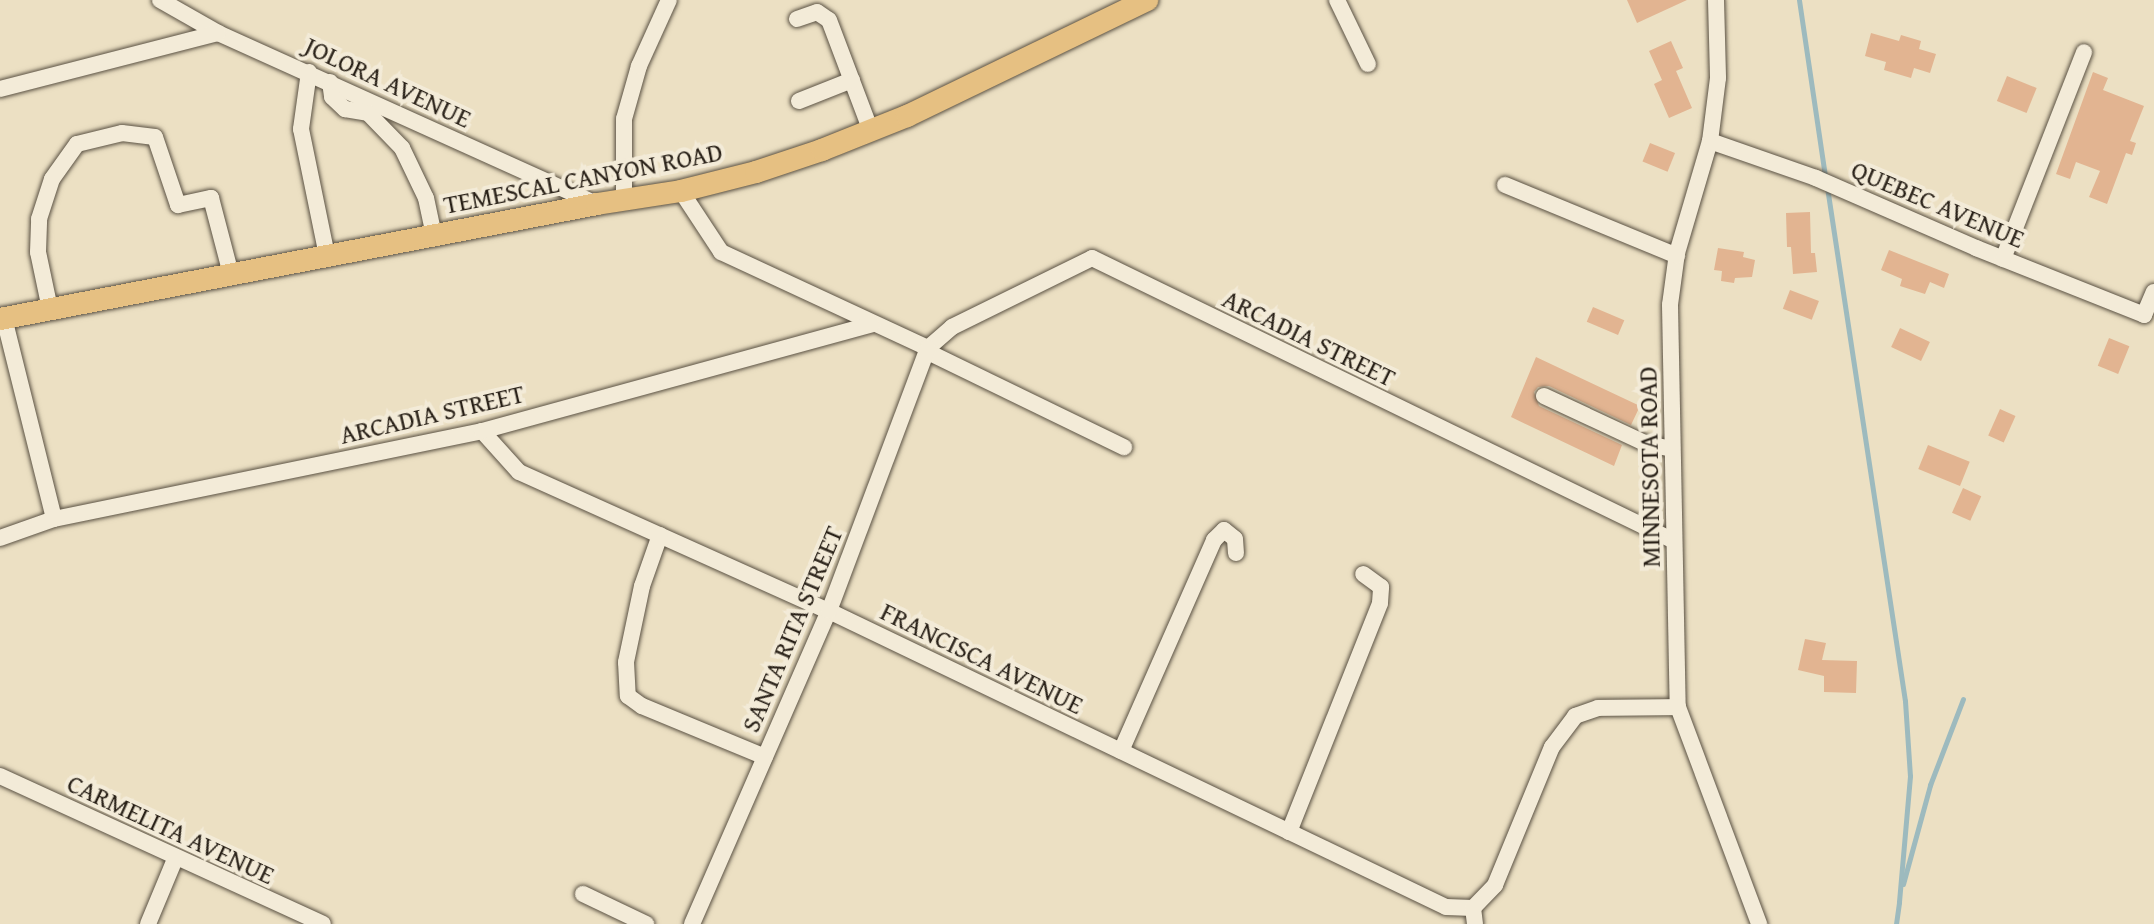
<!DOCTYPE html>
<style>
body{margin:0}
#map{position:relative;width:2154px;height:924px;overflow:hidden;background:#ece0c3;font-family:"Gentium Book Plus",serif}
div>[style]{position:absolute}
.stream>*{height:5px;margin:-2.5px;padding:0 2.5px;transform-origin:2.5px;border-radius:2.5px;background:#9dbabe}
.building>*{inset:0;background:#e2b491;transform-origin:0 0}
.roads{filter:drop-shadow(0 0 2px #5a5143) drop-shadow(0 0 2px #5a5143)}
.minor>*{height:16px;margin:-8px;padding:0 8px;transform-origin:8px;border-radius:8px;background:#f3ebd8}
.major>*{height:22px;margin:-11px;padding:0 11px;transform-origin:11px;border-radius:11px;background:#e6c082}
span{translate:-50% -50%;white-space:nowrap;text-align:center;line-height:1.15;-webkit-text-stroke:8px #f3ebd8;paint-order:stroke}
.street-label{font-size:26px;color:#292118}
</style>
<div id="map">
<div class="stream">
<i style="left:1799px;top:0;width:179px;rotate:81.6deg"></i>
<i style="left:1827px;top:187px;width:520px;rotate:81.37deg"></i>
<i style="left:1905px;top:701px;width:75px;rotate:86.2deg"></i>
<i style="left:1910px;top:776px;width:127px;rotate:95deg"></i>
<i style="left:1903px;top:884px;width:103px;rotate:-74.7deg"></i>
<i style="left:1930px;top:785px;width:92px;rotate:-69deg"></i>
<i style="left:1896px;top:924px;width:22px;rotate:-82deg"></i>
</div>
<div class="building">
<i style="clip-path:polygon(1627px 0,1687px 0,1637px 23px)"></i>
<i style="clip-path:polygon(1871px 33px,1899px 41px,1901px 35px,1921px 41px,1919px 49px,1936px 54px,1930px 73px,1914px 68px,1911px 78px,1884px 70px,1886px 62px,1865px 56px)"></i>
<i style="clip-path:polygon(1671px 41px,1683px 68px,1676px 71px,1692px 108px,1669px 118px,1654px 84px,1662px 80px,1649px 51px)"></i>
<i style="clip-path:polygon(2093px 72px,2108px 78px,2103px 90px,2144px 106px,2130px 141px,2136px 143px,2132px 155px,2126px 153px,2107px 204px,2089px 197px,2100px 171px,2076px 162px,2070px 179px,2056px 174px)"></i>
<i style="left:2007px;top:76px;width:32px;height:27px;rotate:22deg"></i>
<i style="left:1650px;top:143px;width:27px;height:20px;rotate:22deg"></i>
<i style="clip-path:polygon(1810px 212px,1811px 253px,1815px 253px,1817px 272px,1793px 274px,1791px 247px,1787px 247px,1786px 213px)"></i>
<i style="clip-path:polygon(1718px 248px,1744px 252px,1743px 257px,1755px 260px,1752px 277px,1735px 278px,1734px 283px,1721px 281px,1722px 271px,1714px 270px)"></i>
<i style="clip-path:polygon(1889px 250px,1949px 274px,1944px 288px,1930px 282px,1925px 294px,1900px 286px,1902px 279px,1881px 270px)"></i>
<i style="left:1790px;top:290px;width:31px;height:20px;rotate:21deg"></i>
<i style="left:1593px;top:307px;width:34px;height:16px;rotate:23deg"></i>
<i style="left:1900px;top:328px;width:33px;height:21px;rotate:25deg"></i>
<i style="left:2109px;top:338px;width:22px;height:30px;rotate:22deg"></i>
<i style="clip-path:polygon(1536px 357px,1640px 406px,1631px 425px,1549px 386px,1538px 387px,1534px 392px,1539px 406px,1622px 445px,1614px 466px,1511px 417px)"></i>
<i style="left:2000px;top:409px;width:17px;height:29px;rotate:24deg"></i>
<i style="left:1928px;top:445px;width:45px;height:26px;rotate:22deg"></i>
<i style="left:1963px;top:488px;width:20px;height:27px;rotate:24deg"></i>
<i style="clip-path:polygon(1805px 639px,1826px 643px,1822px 660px,1857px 661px,1856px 693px,1824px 692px,1824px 676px,1798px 670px)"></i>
</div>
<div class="roads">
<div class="minor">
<i style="left:160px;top:0;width:67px;rotate:29.6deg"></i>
<i style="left:218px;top:33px;width:416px;rotate:24.3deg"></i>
<i style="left:1337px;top:0;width:71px;rotate:64.2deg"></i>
<i style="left:1716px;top:0;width:78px;rotate:88.5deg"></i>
<i style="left:1718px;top:78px;width:64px;rotate:97.2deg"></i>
<i style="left:1710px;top:141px;width:117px;rotate:106.4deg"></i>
<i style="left:1677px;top:253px;width:52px;rotate:97.7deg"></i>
<i style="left:1670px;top:305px;width:402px;rotate:88.9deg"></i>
<i style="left:1678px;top:707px;width:232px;rotate:69.5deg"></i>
<i style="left:797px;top:19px;width:21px;rotate:-19deg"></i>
<i style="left:817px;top:12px;width:14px;rotate:34deg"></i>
<i style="left:829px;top:20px;width:119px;rotate:69.3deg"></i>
<i style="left:309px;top:72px;width:58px;rotate:98deg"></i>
<i style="left:301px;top:129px;width:130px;rotate:78.4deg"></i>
<i style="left:330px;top:82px;width:15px;rotate:82deg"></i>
<i style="left:332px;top:97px;width:18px;rotate:43deg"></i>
<i style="left:345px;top:109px;width:23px;rotate:10deg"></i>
<i style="left:368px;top:113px;width:49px;rotate:45.8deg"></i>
<i style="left:402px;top:148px;width:55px;rotate:64.4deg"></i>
<i style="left:426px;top:198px;width:38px;rotate:78deg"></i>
<i style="left:0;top:89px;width:225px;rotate:-14.4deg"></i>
<i style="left:799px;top:101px;width:57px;rotate:-21.6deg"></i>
<i style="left:1710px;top:141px;width:112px;rotate:19.2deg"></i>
<i style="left:1816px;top:178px;width:175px;rotate:23.6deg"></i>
<i style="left:1976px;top:248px;width:181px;rotate:21.7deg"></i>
<i style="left:2144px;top:315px;width:25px;rotate:-67deg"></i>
<i style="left:1505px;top:185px;width:186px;rotate:22.4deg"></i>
<i style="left:681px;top:191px;width:73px;rotate:56.7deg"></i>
<i style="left:721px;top:252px;width:228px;rotate:24.9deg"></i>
<i style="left:624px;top:199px;width:80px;rotate:-90deg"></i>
<i style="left:624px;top:119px;width:55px;rotate:-74.2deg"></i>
<i style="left:639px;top:66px;width:72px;rotate:-65.6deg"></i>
<i style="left:2003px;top:259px;width:222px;rotate:-68.6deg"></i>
<i style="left:50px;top:309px;width:58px;rotate:-101.9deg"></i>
<i style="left:38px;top:252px;width:33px;rotate:-88deg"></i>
<i style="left:39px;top:219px;width:42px;rotate:-72deg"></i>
<i style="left:52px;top:179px;width:43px;rotate:-54.5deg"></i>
<i style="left:77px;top:144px;width:46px;rotate:-13.7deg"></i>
<i style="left:122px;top:133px;width:33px;rotate:7deg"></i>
<i style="left:155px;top:137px;width:72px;rotate:71.3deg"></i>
<i style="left:178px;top:205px;width:34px;rotate:-12deg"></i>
<i style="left:211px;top:198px;width:79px;rotate:75.3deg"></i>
<i style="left:4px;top:318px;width:207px;rotate:76deg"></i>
<i style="left:928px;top:348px;width:32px;rotate:-41deg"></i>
<i style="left:952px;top:327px;width:156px;rotate:-26.2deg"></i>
<i style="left:1092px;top:258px;width:647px;rotate:25.93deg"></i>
<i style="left:928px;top:352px;width:218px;rotate:25.9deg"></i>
<i style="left:1544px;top:396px;width:114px;rotate:25deg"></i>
<i style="left:1647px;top:444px;width:25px;rotate:11deg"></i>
<i style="left:482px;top:431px;width:55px;rotate:47.9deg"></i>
<i style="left:519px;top:472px;width:340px;rotate:24.2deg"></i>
<i style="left:829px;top:611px;width:684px;rotate:25.63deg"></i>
<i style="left:1446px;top:907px;width:27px;rotate:2deg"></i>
<i style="left:660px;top:535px;width:54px;rotate:109.4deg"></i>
<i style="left:642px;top:586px;width:78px;rotate:101.9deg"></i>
<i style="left:626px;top:662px;width:34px;rotate:87deg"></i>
<i style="left:628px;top:696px;width:17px;rotate:36deg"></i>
<i style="left:642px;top:706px;width:133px;rotate:22.5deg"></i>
<i style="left:0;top:538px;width:57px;rotate:-19.4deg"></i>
<i style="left:54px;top:519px;width:437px;rotate:-11.6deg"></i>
<i style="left:482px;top:431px;width:404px;rotate:-15.3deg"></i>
<i style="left:1121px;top:751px;width:231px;rotate:-66.2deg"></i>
<i style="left:1214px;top:540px;width:14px;rotate:-45deg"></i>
<i style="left:1224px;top:530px;width:14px;rotate:39deg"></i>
<i style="left:1235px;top:539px;width:14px;rotate:86deg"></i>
<i style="left:0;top:776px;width:355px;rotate:24.6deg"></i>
<i style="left:1289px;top:832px;width:246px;rotate:-68.3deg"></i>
<i style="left:1380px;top:603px;width:16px;rotate:-86deg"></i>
<i style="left:1381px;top:587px;width:22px;rotate:-144deg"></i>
<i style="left:583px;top:894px;width:70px;rotate:25.5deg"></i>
<i style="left:148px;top:924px;width:70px;rotate:-67.4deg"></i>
<i style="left:692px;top:924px;width:342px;rotate:-66.4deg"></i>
<i style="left:829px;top:611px;width:281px;rotate:-69.4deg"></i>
<i style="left:1475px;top:924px;width:16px;rotate:-97deg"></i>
<i style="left:1473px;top:908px;width:32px;rotate:-46deg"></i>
<i style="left:1495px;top:885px;width:149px;rotate:-67.6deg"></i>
<i style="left:1552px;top:747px;width:39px;rotate:-53deg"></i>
<i style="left:1575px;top:716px;width:24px;rotate:-19deg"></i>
<i style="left:1598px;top:708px;width:80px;rotate:-0.7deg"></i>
</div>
<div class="major">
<i style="left:0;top:319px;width:608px;rotate:-10.9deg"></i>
<i style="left:597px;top:204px;width:85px;rotate:-8.8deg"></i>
<i style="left:681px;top:191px;width:77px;rotate:-14.2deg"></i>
<i style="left:756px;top:172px;width:70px;rotate:-18.4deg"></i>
<i style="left:822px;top:150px;width:92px;rotate:-21.8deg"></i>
<i style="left:907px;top:116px;width:267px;rotate:-25.8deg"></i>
</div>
</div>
<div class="street-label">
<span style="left:388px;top:82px;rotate:25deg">JOLORA AVENUE</span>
<span style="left:583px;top:178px;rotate:-11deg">TEMESCAL CANYON ROAD</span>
<span style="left:1938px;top:204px;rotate:23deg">QUEBEC AVENUE</span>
<span style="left:1309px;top:338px;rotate:26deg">ARCADIA STREET</span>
<span style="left:432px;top:414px;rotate:-13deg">ARCADIA STREET</span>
<span style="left:1649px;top:467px;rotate:-91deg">MINNESOTA ROAD</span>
<span style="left:792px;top:629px;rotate:-67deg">SANTA RITA STREET</span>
<span style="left:982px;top:658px;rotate:26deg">FRANCISCA AVENUE</span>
<span style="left:171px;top:829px;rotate:25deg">CARMELITA AVENUE</span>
</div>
</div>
